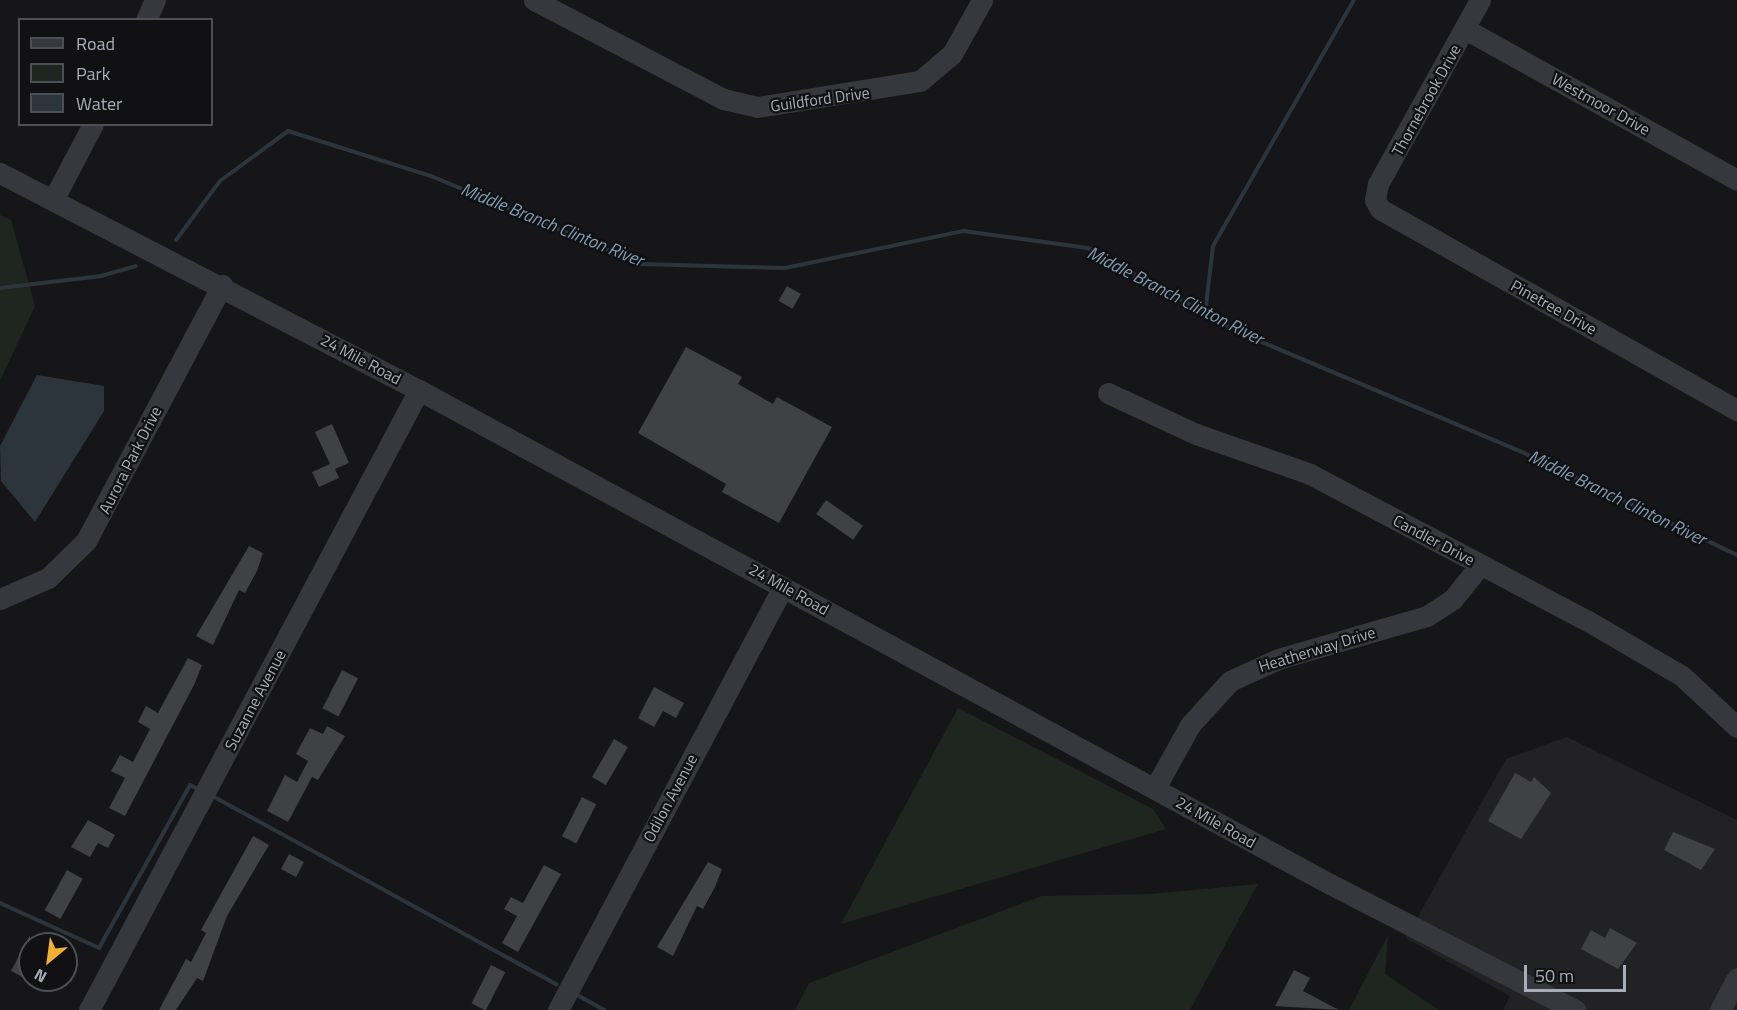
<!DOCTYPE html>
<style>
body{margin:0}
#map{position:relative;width:1737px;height:1010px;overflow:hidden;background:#161618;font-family:"Titillium Web",sans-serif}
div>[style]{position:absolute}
.built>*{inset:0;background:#222225}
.green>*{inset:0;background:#1e261f}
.water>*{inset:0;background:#2c353c}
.stream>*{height:4px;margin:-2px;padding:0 2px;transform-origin:2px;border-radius:2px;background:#2c353c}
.building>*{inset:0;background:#404145;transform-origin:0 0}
.minor>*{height:21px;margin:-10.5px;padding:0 10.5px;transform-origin:10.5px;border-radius:10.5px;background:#37383d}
span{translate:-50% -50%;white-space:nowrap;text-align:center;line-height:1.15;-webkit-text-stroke:4.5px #111113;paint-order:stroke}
.street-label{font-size:16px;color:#a8adb8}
.water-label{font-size:18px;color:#7f9bb3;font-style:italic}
.legend{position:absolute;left:18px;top:18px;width:195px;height:108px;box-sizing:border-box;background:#111113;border:2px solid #4d4f55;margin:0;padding:8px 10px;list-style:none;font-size:18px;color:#a8adb8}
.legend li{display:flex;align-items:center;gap:12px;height:30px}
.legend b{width:30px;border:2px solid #4d4f55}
.north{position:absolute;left:18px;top:932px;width:60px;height:60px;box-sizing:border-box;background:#111113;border:2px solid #4d4f55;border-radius:50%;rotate:209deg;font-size:16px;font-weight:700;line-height:24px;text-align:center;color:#a8adb8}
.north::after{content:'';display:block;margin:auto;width:21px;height:27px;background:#f2b134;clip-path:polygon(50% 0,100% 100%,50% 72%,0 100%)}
.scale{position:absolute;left:1524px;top:965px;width:102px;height:27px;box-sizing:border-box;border:3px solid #a8adb8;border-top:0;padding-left:8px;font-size:18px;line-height:21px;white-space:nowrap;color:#a8adb8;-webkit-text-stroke:4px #111113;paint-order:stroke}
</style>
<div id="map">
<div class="built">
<i style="clip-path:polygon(1567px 737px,1737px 820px,1737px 1010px,1503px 1010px,1510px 996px,1406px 938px,1506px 759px)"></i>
</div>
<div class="green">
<i style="clip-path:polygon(0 215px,11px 220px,35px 306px,0 381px)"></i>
<i style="clip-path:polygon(958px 708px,1153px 809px,1166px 829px,841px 924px)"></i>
<i style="clip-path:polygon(1258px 884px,1190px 1010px,795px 1010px,809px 983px,1042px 896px,1150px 894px)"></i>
<i style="clip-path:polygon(1388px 935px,1385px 974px,1439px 1010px,1349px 1010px)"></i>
</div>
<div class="water">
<i style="clip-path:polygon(37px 375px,104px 386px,104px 411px,35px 522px,1px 481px,0 446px)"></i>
</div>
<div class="stream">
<i style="left:176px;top:240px;width:74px;rotate:-53.3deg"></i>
<i style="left:220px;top:181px;width:84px;rotate:-36.3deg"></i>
<i style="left:288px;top:131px;width:150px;rotate:17.5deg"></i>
<i style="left:431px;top:176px;width:228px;rotate:22.7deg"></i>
<i style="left:641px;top:264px;width:144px;rotate:1.6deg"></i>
<i style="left:785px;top:268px;width:183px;rotate:-11.7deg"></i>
<i style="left:964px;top:231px;width:125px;rotate:7.8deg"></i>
<i style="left:1088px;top:248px;width:172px;rotate:29.2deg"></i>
<i style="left:1238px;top:332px;width:306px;rotate:22.9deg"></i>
<i style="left:1520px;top:451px;width:241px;rotate:25.6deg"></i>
<i style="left:0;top:288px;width:102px;rotate:-6.8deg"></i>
<i style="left:101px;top:276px;width:36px;rotate:-16deg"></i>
<i style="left:1205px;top:314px;width:68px;rotate:-83.3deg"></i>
<i style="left:1213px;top:246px;width:284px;rotate:-60.2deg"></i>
<i style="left:216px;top:798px;width:388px;rotate:28.7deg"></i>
<i style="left:0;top:903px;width:109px;rotate:24.4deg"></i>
<i style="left:99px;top:948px;width:187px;rotate:-60.8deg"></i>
<i style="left:190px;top:785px;width:7px;rotate:27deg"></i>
<i style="left:579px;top:996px;width:29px;rotate:29deg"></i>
</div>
<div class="building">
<i style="left:787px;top:286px;width:16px;height:17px;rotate:30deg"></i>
<i style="clip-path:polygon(686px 347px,742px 377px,738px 384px,773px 404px,777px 397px,832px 427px,779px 523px,722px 492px,726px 484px,638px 433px)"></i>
<i style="clip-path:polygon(332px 424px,349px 463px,335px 469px,339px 478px,319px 487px,312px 472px,330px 464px,315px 432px)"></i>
<i style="left:826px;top:500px;width:45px;height:17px;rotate:35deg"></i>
<i style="clip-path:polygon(249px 546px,263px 553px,257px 571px,245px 593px,239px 590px,213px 645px,196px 636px)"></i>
<i style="clip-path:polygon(188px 658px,202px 665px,195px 683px,125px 816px,109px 808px,125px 778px,111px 771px,120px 755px,133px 762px,150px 729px,138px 722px,146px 706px,158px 713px)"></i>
<i style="left:342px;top:670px;width:18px;height:43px;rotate:27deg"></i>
<i style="clip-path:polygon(654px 687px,684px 703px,676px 718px,663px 711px,654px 727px,638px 718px)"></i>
<i style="clip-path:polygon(327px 726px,345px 736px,318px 780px,312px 777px,288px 822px,267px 811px,285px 775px,297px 782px,308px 761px,296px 754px,310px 728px,323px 734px)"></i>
<i style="left:614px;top:739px;width:16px;height:44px;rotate:30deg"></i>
<i style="clip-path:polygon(1515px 773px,1531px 782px,1534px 777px,1551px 793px,1521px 839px,1488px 821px)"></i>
<i style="left:582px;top:797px;width:16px;height:44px;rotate:27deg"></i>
<i style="clip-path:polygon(88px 820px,115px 835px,108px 848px,98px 843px,90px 857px,71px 847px)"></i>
<i style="clip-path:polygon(1673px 832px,1715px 849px,1701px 870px,1664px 850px)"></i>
<i style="clip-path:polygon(253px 836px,269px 845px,227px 916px,203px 981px,197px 978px,176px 1010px,159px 1010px,186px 959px,191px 962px,206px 933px,201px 930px)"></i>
<i style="left:289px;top:854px;width:17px;height:17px;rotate:28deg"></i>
<i style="clip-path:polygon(708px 862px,722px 869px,715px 887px,703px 909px,697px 906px,673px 956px,657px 947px)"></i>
<i style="clip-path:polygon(544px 865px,561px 874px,518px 952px,502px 943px,517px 916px,504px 909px,511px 897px,523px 903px)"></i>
<i style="left:67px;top:870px;width:18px;height:46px;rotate:29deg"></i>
<i style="clip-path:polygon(1610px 928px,1637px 943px,1618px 969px,1581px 949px,1591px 930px,1605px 938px)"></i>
<i style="clip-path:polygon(30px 935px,30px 981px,11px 971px)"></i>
<i style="left:491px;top:965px;width:16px;height:43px;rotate:27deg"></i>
<i style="clip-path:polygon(1294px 970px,1310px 978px,1303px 991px,1339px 1010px,1275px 1006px)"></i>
</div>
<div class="minor">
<i style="left:534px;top:0;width:213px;rotate:27.6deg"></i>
<i style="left:723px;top:99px;width:35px;rotate:13deg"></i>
<i style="left:757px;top:107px;width:165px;rotate:-9.1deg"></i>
<i style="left:920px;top:81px;width:42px;rotate:-40.2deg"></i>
<i style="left:952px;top:54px;width:62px;rotate:-60.9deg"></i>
<i style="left:1480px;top:0;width:210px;rotate:119deg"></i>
<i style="left:1378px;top:184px;width:16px;rotate:101deg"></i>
<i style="left:1375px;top:200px;width:10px;rotate:61deg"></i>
<i style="left:1380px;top:209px;width:410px;rotate:29.4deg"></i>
<i style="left:146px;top:20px;width:22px;rotate:-66deg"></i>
<i style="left:1465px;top:29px;width:311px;rotate:29deg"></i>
<i style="left:0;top:173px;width:472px;rotate:27.4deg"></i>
<i style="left:419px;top:390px;width:1036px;rotate:28.47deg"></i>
<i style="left:1330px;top:884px;width:276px;rotate:27.2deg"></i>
<i style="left:53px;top:200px;width:86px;rotate:-62.2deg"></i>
<i style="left:1108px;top:393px;width:97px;rotate:25deg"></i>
<i style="left:1196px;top:434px;width:121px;rotate:19.3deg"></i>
<i style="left:1310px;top:474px;width:314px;rotate:27.9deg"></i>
<i style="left:1588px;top:621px;width:109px;rotate:30.3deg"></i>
<i style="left:1682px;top:676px;width:75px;rotate:42.8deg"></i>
<i style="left:0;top:599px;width:52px;rotate:-23.6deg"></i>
<i style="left:48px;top:578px;width:53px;rotate:-44.2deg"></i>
<i style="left:86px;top:541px;width:290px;rotate:-62deg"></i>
<i style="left:1155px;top:788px;width:72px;rotate:-60.9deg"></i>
<i style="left:1190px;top:725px;width:59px;rotate:-47.7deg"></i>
<i style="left:1230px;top:681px;width:53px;rotate:-24.6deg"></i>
<i style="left:1278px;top:659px;width:155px;rotate:-16.1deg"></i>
<i style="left:1427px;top:616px;width:31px;rotate:-33deg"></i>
<i style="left:1453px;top:599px;width:43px;rotate:-51.5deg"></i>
<i style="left:89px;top:1010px;width:702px;rotate:-61.98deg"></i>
<i style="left:558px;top:1010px;width:479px;rotate:-62deg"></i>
<i style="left:1720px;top:1010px;width:36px;rotate:-62deg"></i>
</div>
<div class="street-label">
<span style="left:820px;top:99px;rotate:-8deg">Guildford Drive</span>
<span style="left:1426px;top:100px;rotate:-61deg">Thornebrook Drive</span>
<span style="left:1601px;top:104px;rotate:29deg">Westmoor Drive</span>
<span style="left:1554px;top:307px;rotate:29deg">Pinetree Drive</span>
<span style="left:361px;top:359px;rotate:28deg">24 Mile Road</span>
<span style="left:130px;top:460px;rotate:-63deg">Aurora Park Drive</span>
<span style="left:1434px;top:540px;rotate:28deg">Candler Drive</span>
<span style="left:789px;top:589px;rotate:29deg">24 Mile Road</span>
<span style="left:1317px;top:649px;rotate:-17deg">Heatherway Drive</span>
<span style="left:255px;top:700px;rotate:-62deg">Suzanne Avenue</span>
<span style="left:670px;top:798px;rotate:-62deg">Odilon Avenue</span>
<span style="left:1216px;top:822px;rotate:29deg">24 Mile Road</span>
</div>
<div class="water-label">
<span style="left:552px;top:225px;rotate:22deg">Middle Branch Clinton River</span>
<span style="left:1175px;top:296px;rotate:27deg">Middle Branch Clinton River</span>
<span style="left:1617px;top:498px;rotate:26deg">Middle Branch Clinton River</span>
</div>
<ul class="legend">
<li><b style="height:8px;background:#37383d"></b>Road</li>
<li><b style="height:16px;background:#1e261f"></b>Park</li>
<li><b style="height:16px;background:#2c353c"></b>Water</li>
</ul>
<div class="north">N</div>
<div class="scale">50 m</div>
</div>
